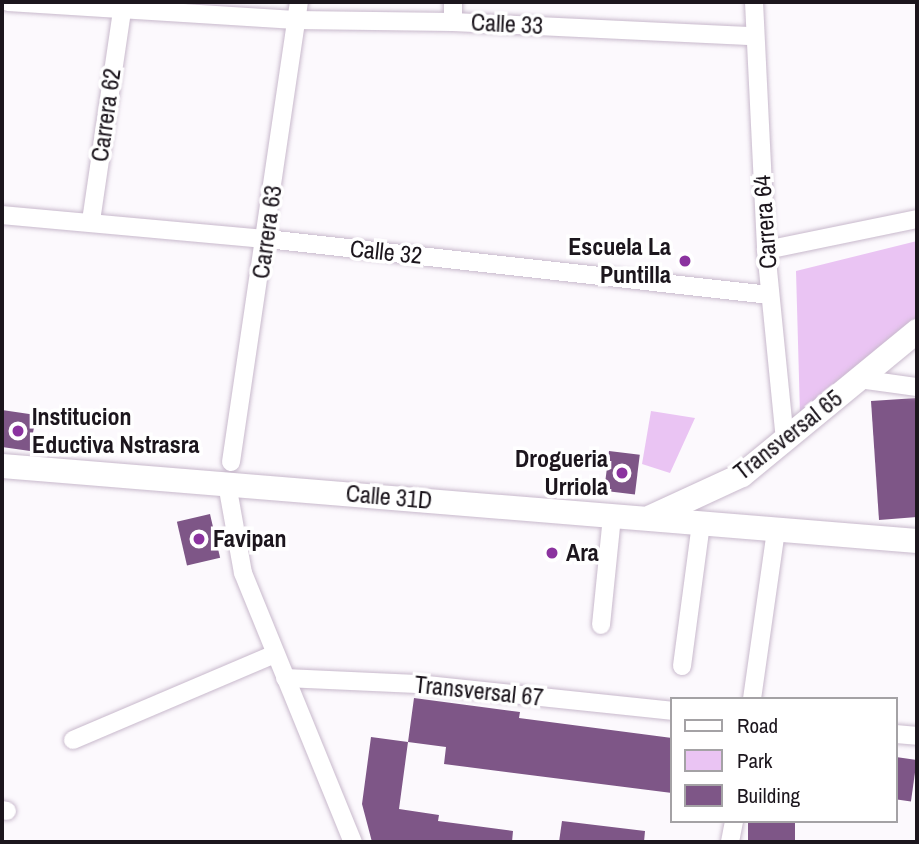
<!DOCTYPE html>
<style>
body{margin:0}
#map{position:relative;width:919px;height:844px;overflow:hidden;background:#fcf9fd;font-family:"Archivo Narrow",sans-serif}
div>[style]{position:absolute}
.green>*{inset:0;background:#eac4f3}
.building>*{inset:0;background:#7e5687;transform-origin:0 0}
.roads{filter:drop-shadow(0 0 2px #c8b9cc) drop-shadow(0 0 2px #c8b9cc)}
.street>*{height:18px;margin:-9px;padding:0 9px;transform-origin:9px;border-radius:9px;background:#fff}
.secondary>*{height:24px;margin:-12px;padding:0 12px;transform-origin:12px;border-radius:12px;background:#fff}
.dots>*{width:19px;height:19px;translate:-50% -50%;box-sizing:border-box;border:4px solid #fff;border-radius:50%}
span{translate:-50% -50%;white-space:nowrap;text-align:center;line-height:1.15;-webkit-text-stroke:7px #fff;paint-order:stroke}
.street-label{font-size:24px;color:#1c161d}
.poi-label{font-size:24px;color:#1c161d;font-weight:700}
.right{translate:-100% -50%;text-align:right}
.left{translate:0 -50%;text-align:left}
.frame{position:absolute;inset:0;border:4px solid #1c161d;pointer-events:none}
.legend{position:absolute;left:670px;top:697px;width:228px;height:126px;box-sizing:border-box;background:#fff;border:2px solid #a4a2a5;margin:0;padding:9px 12px;list-style:none;font-size:21px;color:#1c161d}
.legend li{display:flex;align-items:center;gap:14px;height:35px}
.legend b{width:35px;border:2px solid #a4a2a5}
</style>
<div id="map">
<div class="green">
<i style="clip-path:polygon(917px 241px,917px 322px,800px 414px,796px 271px)"></i>
<i style="clip-path:polygon(651px 411px,695px 418px,670px 473px,642px 464px)"></i>
</div>
<div class="building">
<i style="clip-path:polygon(917px 398px,917px 517px,879px 520px,871px 401px)"></i>
<i style="clip-path:polygon(2px 410px,36px 415px,30px 451px,2px 447px)"></i>
<i style="left:609px;top:451px;width:31px;height:40px;rotate:7deg"></i>
<i style="left:210px;top:514px;width:45px;height:34px;rotate:77deg"></i>
<i style="clip-path:polygon(414px 698px,520px 712px,519px 718px,672px 738px,672px 793px,444px 764px,446px 747px,408px 742px)"></i>
<i style="clip-path:polygon(371px 737px,408px 742px,399px 809px,439px 815px,438px 821px,513px 831px,512px 842px,372px 842px,362px 804px)"></i>
<i style="left:896px;top:757px;width:21px;height:42px;rotate:8deg"></i>
<i style="clip-path:polygon(562px 821px,645px 831px,644px 842px,559px 842px)"></i>
<i style="left:748px;top:821px;width:47px;height:21px"></i>
</div>
<div class="roads">
<div class="street">
<i style="left:8px;top:2px;width:288px;rotate:3.6deg"></i>
<i style="left:295px;top:20px;width:158px;rotate:0.7deg"></i>
<i style="left:453px;top:22px;width:301px;rotate:2.7deg"></i>
<i style="left:453px;top:2px;width:20px;rotate:90deg"></i>
<i style="left:754px;top:2px;width:248px;rotate:87.2deg"></i>
<i style="left:766px;top:250px;width:192px;rotate:84.3deg"></i>
<i style="left:2px;top:215px;width:266px;rotate:5.2deg"></i>
<i style="left:267px;top:239px;width:506px;rotate:6.35deg"></i>
<i style="left:91px;top:221px;width:213px;rotate:-81.6deg"></i>
<i style="left:766px;top:250px;width:154px;rotate:-11.6deg"></i>
<i style="left:859px;top:379px;width:59px;rotate:7.9deg"></i>
<i style="left:231px;top:462px;width:465px;rotate:-81.6deg"></i>
<i style="left:227px;top:484px;width:90px;rotate:79.8deg"></i>
<i style="left:243px;top:573px;width:291px;rotate:67.8deg"></i>
<i style="left:601px;top:625px;width:110px;rotate:-84.2deg"></i>
<i style="left:682px;top:666px;width:144px;rotate:-82.4deg"></i>
<i style="left:285px;top:678px;width:132px;rotate:2.6deg"></i>
<i style="left:417px;top:684px;width:256px;rotate:6deg"></i>
<i style="left:752px;top:699px;width:171px;rotate:-81.9deg"></i>
<i style="left:896px;top:734px;width:21px;rotate:5deg"></i>
<i style="left:73px;top:740px;width:220px;rotate:-23.1deg"></i>
<i style="left:2px;top:810px;width:5px;rotate:11deg"></i>
<i style="left:730px;top:842px;width:21px;rotate:-79deg"></i>
</div>
<div class="secondary">
<i style="left:2px;top:466px;width:918px;rotate:4.69deg"></i>
<i style="left:651px;top:517px;width:100px;rotate:-24.8deg"></i>
<i style="left:742px;top:475px;width:227px;rotate:-39.4deg"></i>
</div>
</div>
<div class="dots">
<i style="left:685px;top:261px;background:#8b339f"></i>
<i style="left:18px;top:431px;background:#8b339f"></i>
<i style="left:622px;top:473px;background:#8b339f"></i>
<i style="left:199px;top:539px;background:#8b339f"></i>
<i style="left:552px;top:553px;background:#8b339f"></i>
</div>
<div class="street-label">
<span style="left:507px;top:24px;rotate:3deg">Calle 33</span>
<span style="left:106px;top:115px;rotate:-82deg">Carrera 62</span>
<span style="left:765px;top:222px;rotate:-94deg">Carrera 64</span>
<span style="left:267px;top:232px;rotate:-82deg">Carrera 63</span>
<span style="left:386px;top:252px;rotate:6deg">Calle 32</span>
<span style="left:788px;top:435px;rotate:-38deg">Transversal 65</span>
<span style="left:389px;top:497px;rotate:5deg">Calle 31D</span>
<span style="left:479px;top:691px;rotate:6deg">Transversal 67</span>
</div>
<div class="poi-label">
<span class="right" style="left:671px;top:261px">Escuela La<br>Puntilla</span>
<span class="left" style="left:32px;top:431px">Institucion<br>Eductiva Nstrasra</span>
<span class="right" style="left:608px;top:473px">Drogueria<br>Urriola</span>
<span class="left" style="left:213px;top:539px">Favipan</span>
<span class="left" style="left:566px;top:553px">Ara</span>
</div>
<div class="frame"></div>
<ul class="legend">
<li><b style="height:9px;background:#fff"></b>Road</li>
<li><b style="height:19px;background:#eac4f3"></b>Park</li>
<li><b style="height:19px;background:#7e5687"></b>Building</li>
</ul>
</div>
